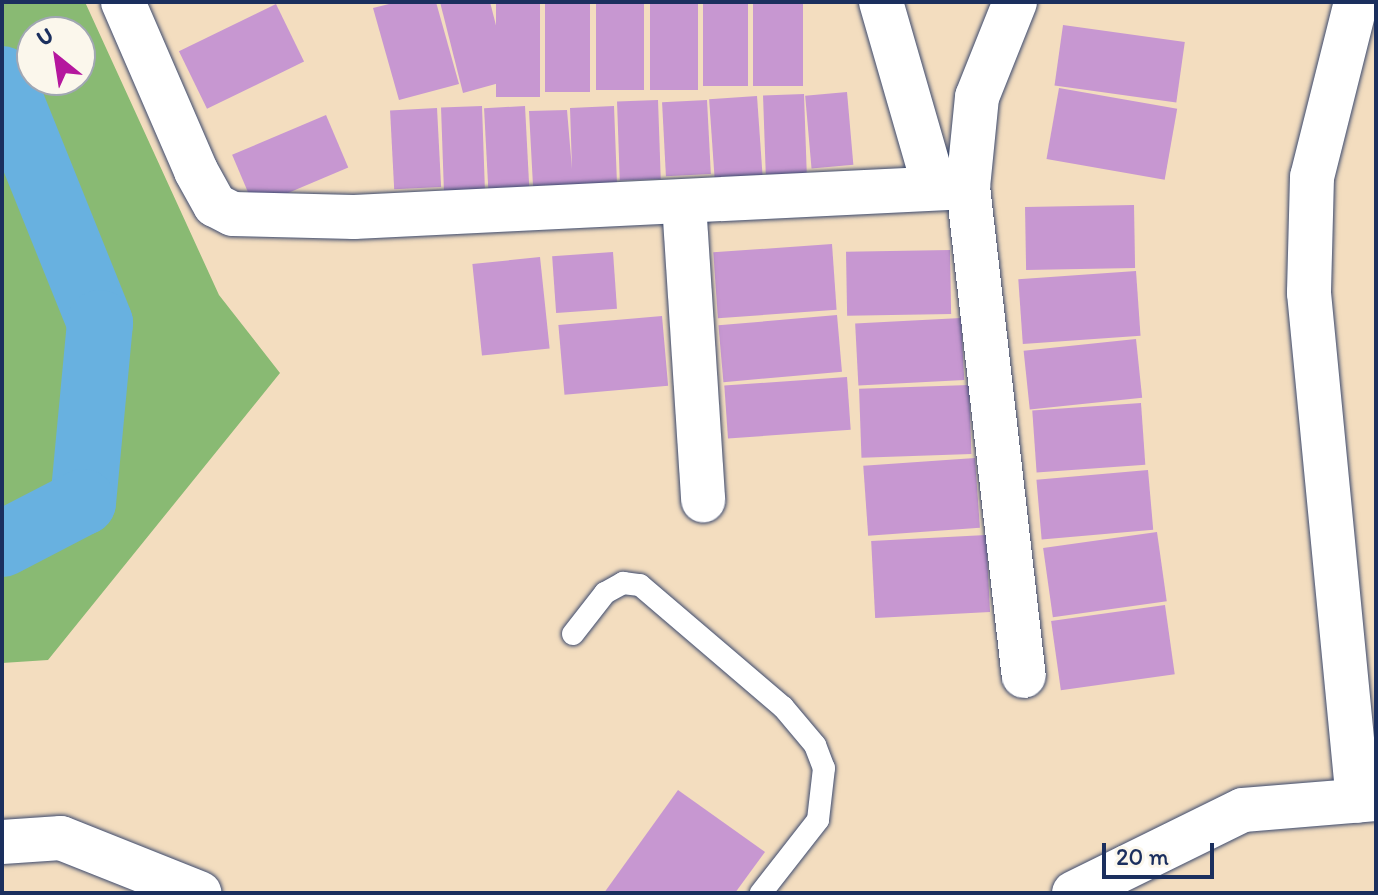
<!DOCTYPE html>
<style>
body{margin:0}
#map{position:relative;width:1378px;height:895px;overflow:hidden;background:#f3ddbf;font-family:Itim,sans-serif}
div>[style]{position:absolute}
.forest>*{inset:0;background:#89ba73}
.river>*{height:66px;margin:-33px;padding:0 33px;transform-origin:33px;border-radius:33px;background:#68b1e0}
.building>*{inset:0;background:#c797d1;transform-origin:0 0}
.roads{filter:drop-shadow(0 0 2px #3b496d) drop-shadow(0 0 2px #3b496d)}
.lane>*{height:22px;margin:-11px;padding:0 11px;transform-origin:11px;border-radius:11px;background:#fff}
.street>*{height:44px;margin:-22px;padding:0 22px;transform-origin:22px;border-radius:22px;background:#fff}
span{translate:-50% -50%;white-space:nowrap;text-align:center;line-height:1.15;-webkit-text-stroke:6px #fbf7ec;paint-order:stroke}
.frame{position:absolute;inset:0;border:4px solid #1b2f5e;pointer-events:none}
.north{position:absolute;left:16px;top:16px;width:80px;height:80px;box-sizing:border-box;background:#fbf7ec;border:2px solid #a1a7b3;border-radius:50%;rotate:330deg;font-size:22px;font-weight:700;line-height:32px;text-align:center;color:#1b2f5e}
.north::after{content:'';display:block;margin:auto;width:28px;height:36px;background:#b5179e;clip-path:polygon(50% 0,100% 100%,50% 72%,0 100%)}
.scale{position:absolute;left:1102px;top:843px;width:112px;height:36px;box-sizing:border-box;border:4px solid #1b2f5e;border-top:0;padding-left:10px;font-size:24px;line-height:28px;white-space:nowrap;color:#1b2f5e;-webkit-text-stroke:6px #fbf7ec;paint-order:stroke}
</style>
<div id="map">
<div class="forest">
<i style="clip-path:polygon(evenodd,2px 2px,85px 2px,219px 295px,280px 373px,48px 660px,2px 663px,2px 2px,32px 32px,80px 32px,80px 80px,32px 80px,32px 32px)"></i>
</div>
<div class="river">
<i style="left:2px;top:79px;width:263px;rotate:68.1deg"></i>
<i style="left:100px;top:323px;width:180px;rotate:95.4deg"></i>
<i style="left:83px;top:502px;width:91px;rotate:152.6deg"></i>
</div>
<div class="building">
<i style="clip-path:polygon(397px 2px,436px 2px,459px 84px,399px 100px,373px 8px)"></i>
<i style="clip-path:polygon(440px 2px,490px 2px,510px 80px,463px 93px)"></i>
<i style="left:496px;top:2px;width:44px;height:95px"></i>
<i style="left:545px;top:2px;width:45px;height:90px"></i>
<i style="left:596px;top:2px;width:48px;height:88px"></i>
<i style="left:650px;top:2px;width:48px;height:88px"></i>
<i style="left:703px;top:2px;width:45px;height:84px"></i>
<i style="left:753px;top:2px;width:50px;height:84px"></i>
<i style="left:276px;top:4px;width:64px;height:108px;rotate:64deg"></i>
<i style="left:1063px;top:25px;width:123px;height:61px;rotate:8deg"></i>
<i style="left:1059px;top:88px;width:120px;height:72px;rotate:10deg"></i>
<i style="left:847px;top:92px;width:73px;height:42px;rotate:85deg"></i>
<i style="left:804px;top:94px;width:79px;height:41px;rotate:88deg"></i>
<i style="left:757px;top:96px;width:79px;height:48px;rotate:86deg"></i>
<i style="left:658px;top:100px;width:79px;height:41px;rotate:88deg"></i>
<i style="left:707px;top:100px;width:74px;height:45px;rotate:87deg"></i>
<i style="left:482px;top:106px;width:84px;height:41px;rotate:88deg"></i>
<i style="left:525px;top:106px;width:82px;height:41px;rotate:87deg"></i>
<i style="clip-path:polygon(614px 106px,617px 184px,533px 186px,529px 111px,567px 110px,572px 169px,570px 108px)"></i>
<i style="left:437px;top:108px;width:79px;height:47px;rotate:87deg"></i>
<i style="left:326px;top:115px;width:57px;height:102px;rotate:67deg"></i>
<i style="left:1134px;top:205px;width:63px;height:109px;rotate:89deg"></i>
<i style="left:832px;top:244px;width:66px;height:119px;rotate:86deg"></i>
<i style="left:950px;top:250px;width:64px;height:104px;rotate:89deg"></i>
<i style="left:613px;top:252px;width:57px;height:61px;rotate:86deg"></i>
<i style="left:540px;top:257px;width:92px;height:68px;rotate:84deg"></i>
<i style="left:1136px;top:271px;width:65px;height:118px;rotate:86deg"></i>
<i style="left:837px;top:315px;width:57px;height:119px;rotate:85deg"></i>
<i style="left:662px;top:316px;width:70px;height:104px;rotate:85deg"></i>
<i style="left:961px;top:318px;width:62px;height:106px;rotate:87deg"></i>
<i style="left:1136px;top:339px;width:59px;height:113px;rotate:84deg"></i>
<i style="left:847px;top:377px;width:53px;height:123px;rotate:86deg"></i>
<i style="left:969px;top:385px;width:69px;height:110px;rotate:88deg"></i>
<i style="left:1141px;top:403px;width:62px;height:109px;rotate:86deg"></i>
<i style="left:975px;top:458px;width:70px;height:112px;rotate:86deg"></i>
<i style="left:1148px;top:470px;width:60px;height:112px;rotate:85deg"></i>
<i style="left:1157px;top:532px;width:70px;height:115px;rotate:82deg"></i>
<i style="left:986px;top:535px;width:77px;height:115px;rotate:87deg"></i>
<i style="left:1165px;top:605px;width:70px;height:115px;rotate:82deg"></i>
<i style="clip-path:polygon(678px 790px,765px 852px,735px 893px,604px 893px)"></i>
</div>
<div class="roads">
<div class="lane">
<i style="left:573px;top:634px;width:52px;rotate:-52deg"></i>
<i style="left:605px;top:593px;width:21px;rotate:-29deg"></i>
<i style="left:623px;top:583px;width:17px;rotate:7deg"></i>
<i style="left:640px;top:585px;width:188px;rotate:40.5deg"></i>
<i style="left:783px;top:707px;width:50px;rotate:49.9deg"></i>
<i style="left:815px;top:745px;width:25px;rotate:69deg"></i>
<i style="left:824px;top:768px;width:52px;rotate:96.6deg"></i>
<i style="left:818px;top:820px;width:93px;rotate:128deg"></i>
</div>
<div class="street">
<i style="left:123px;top:2px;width:184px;rotate:66.6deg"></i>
<i style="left:196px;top:171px;width:39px;rotate:61deg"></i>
<i style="left:215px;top:205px;width:20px;rotate:27deg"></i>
<i style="left:233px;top:214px;width:121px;rotate:1.4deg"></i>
<i style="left:354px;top:217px;width:615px;rotate:-2.8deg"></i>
<i style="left:881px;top:2px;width:191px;rotate:73.9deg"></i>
<i style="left:1015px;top:2px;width:102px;rotate:111.8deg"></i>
<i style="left:977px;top:97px;width:90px;rotate:95.7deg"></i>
<i style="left:968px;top:187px;width:492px;rotate:83.5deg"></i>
<i style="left:1356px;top:2px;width:180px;rotate:104.1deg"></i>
<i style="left:1312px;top:177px;width:116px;rotate:91.5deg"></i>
<i style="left:1309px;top:293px;width:510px;rotate:84.49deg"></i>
<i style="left:684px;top:203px;width:298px;rotate:86.3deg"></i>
<i style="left:2px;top:842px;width:59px;rotate:-3.9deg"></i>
<i style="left:61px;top:838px;width:149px;rotate:21.7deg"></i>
<i style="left:1074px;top:893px;width:188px;rotate:-26.2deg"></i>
<i style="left:1243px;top:810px;width:133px;rotate:-4.7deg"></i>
</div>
</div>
<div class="frame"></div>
<div class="north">U</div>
<div class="scale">20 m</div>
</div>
